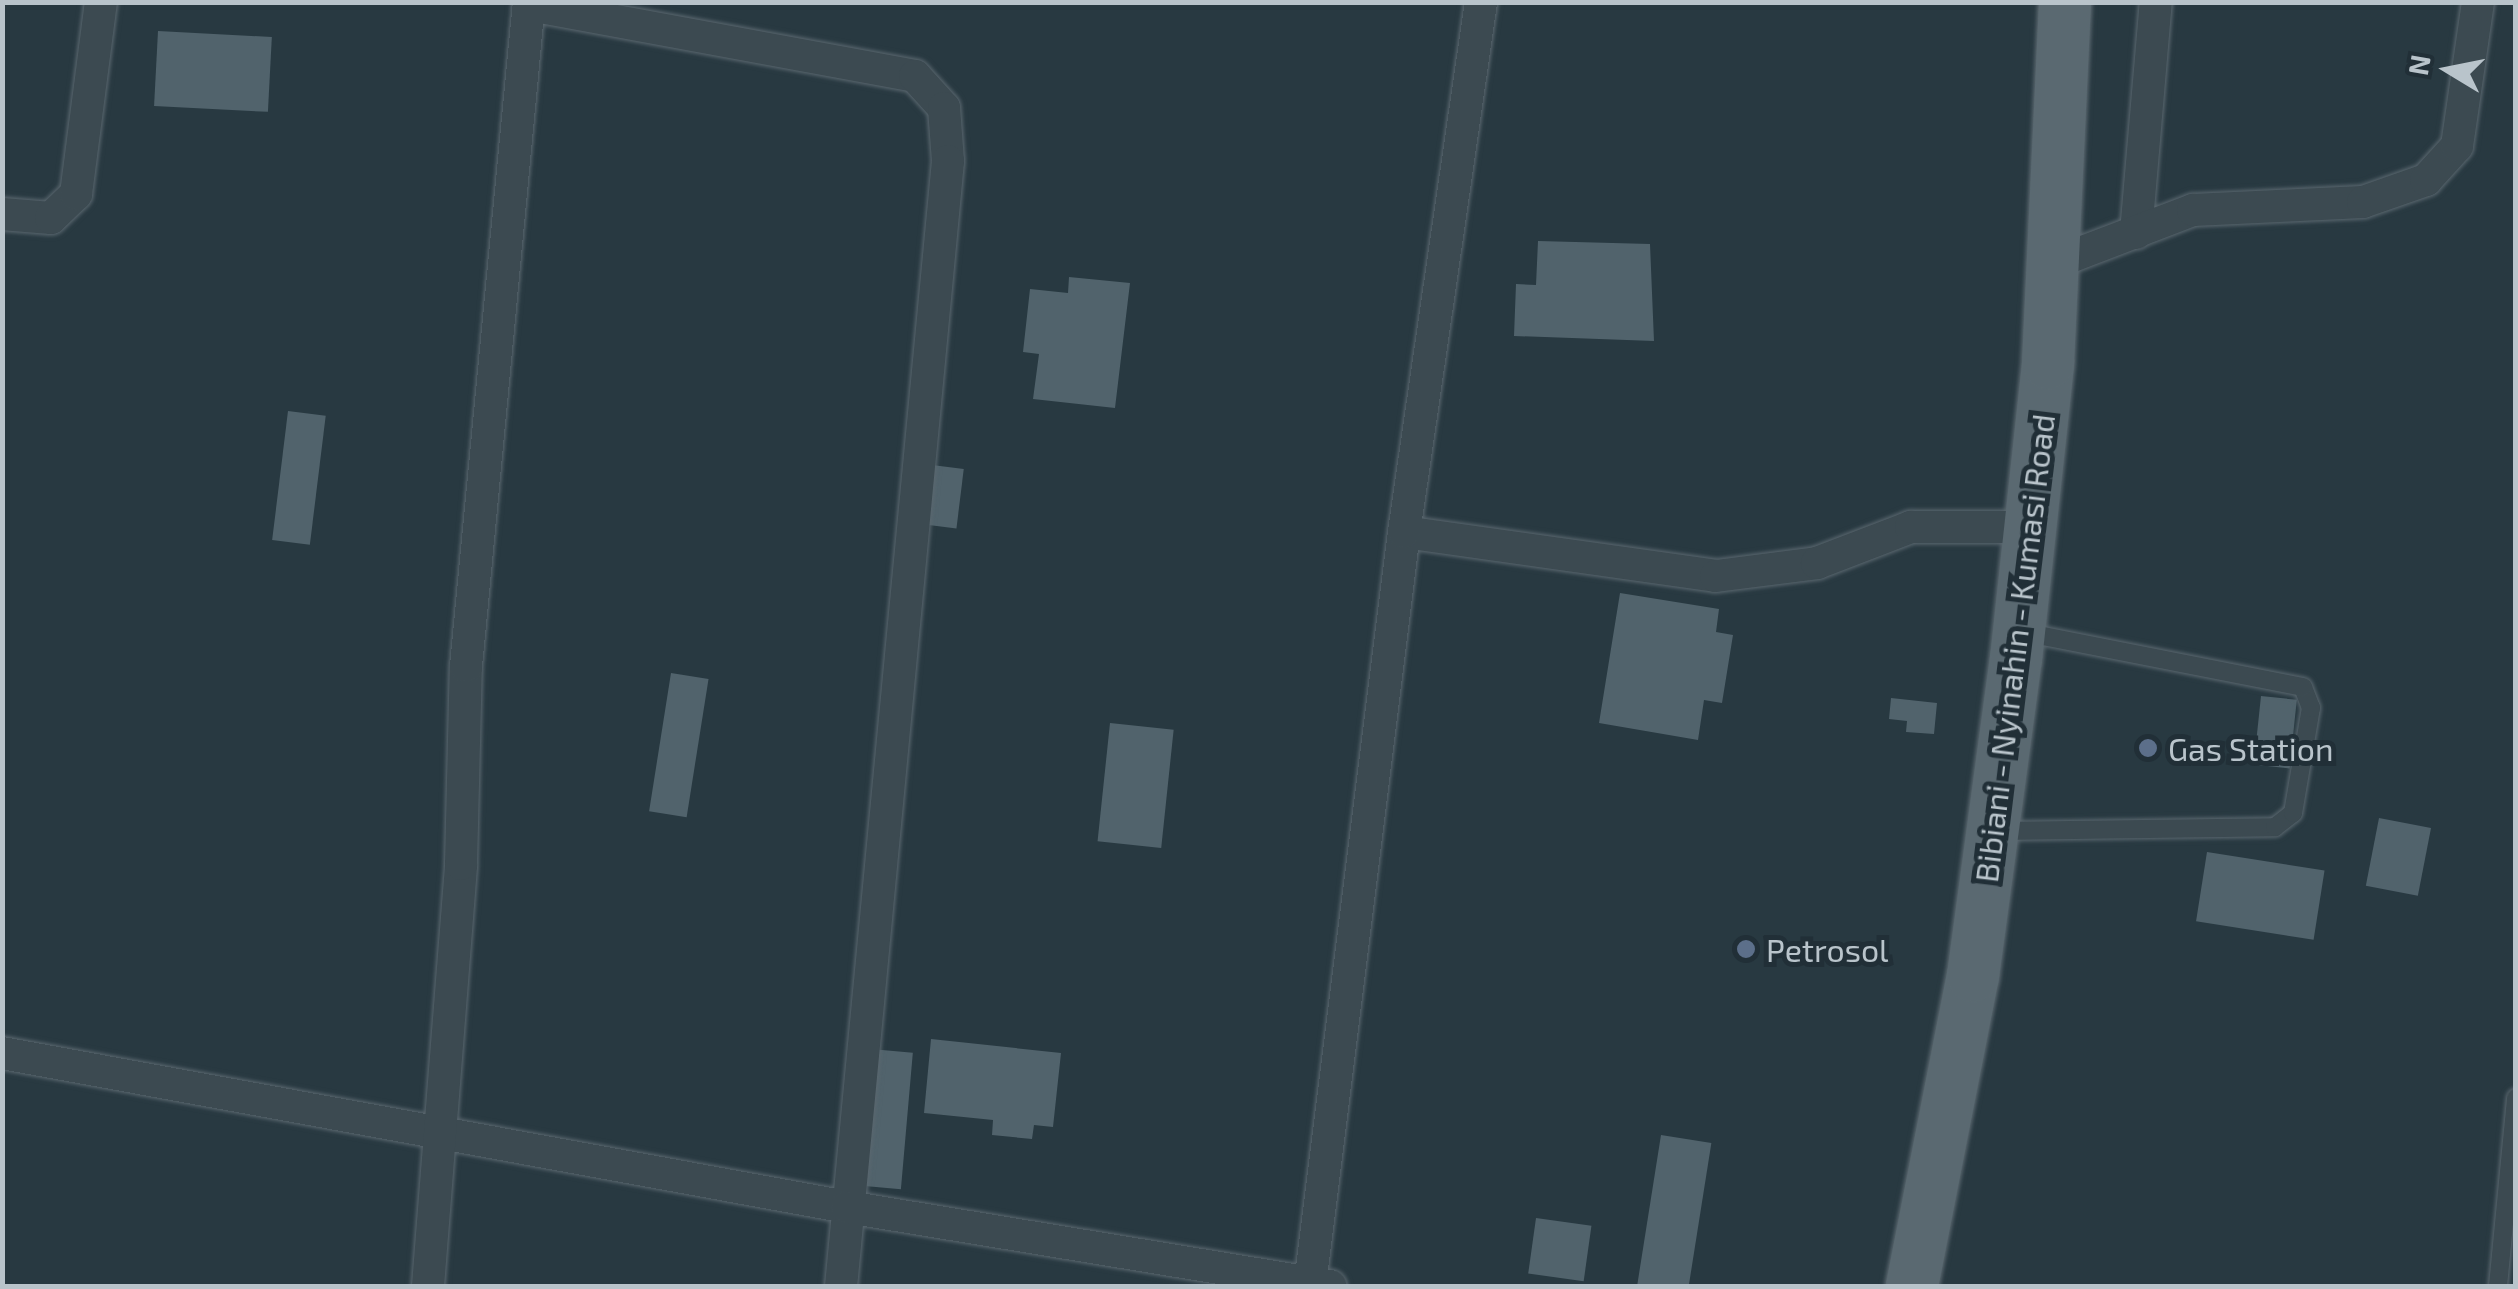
<!DOCTYPE html>
<style>
body{margin:0}
#map{position:relative;width:2518px;height:1289px;overflow:hidden;background:#283941;font-family:"Exo 2",sans-serif}
div>[style]{position:absolute}
.building>*{inset:0;background:#51636c;transform-origin:0 0}
.roads{filter:drop-shadow(0 0 2px #5a676f) drop-shadow(0 0 2px #5a676f)}
.service>*{height:18px;margin:-9px;padding:0 9px;transform-origin:9px;border-radius:9px;background:#3c4a51}
.minor>*{height:32px;margin:-16px;padding:0 16px;transform-origin:16px;border-radius:16px;background:#3c4a51}
.primary>*{height:52px;margin:-26px;padding:0 26px;transform-origin:26px;border-radius:26px;background:#5a6971}
.dots>*{width:28px;height:28px;translate:-50% -50%;box-sizing:border-box;border:5px solid #212f37;border-radius:50%}
span{translate:-50% -50%;white-space:nowrap;text-align:center;line-height:1.15;-webkit-text-stroke:10px #212f37;paint-order:stroke}
.street-label{font-size:32px;color:#b9c4cb}
.poi-label{font-size:32px;color:#b9c4cb}
.left{translate:0 -50%;text-align:left}
.frame{position:absolute;inset:0;border:5px solid #b9c4cb;pointer-events:none}
.north{position:absolute;left:2398px;top:20px;width:100px;height:100px;-webkit-text-stroke:8px #212f37;paint-order:stroke;rotate:280deg;font-size:28px;font-weight:700;line-height:40px;text-align:center;color:#b9c4cb}
.north::after{content:'';display:block;margin:auto;width:35px;height:45px;background:#b9c4cb;clip-path:polygon(50% 0,100% 100%,50% 72%,0 100%)}
</style>
<div id="map">
<div class="building">
<i style="left:158px;top:31px;width:114px;height:75px;rotate:3deg"></i>
<i style="clip-path:polygon(1538px 241px,1650px 244px,1654px 341px,1514px 336px,1516px 284px,1536px 285px)"></i>
<i style="clip-path:polygon(1069px 277px,1130px 283px,1115px 408px,1033px 399px,1039px 354px,1023px 352px,1030px 289px,1068px 293px)"></i>
<i style="left:288px;top:411px;width:38px;height:130px;rotate:7deg"></i>
<i style="left:932px;top:465px;width:32px;height:60px;rotate:7deg"></i>
<i style="clip-path:polygon(1620px 593px,1719px 609px,1716px 632px,1733px 635px,1722px 703px,1704px 700px,1698px 740px,1599px 723px)"></i>
<i style="left:671px;top:673px;width:38px;height:140px;rotate:9deg"></i>
<i style="left:2261px;top:696px;width:36px;height:69px;rotate:6deg"></i>
<i style="clip-path:polygon(1891px 698px,1937px 703px,1934px 734px,1906px 732px,1907px 721px,1889px 719px)"></i>
<i style="left:1110px;top:723px;width:64px;height:119px;rotate:6deg"></i>
<i style="left:2379px;top:818px;width:53px;height:69px;rotate:11deg"></i>
<i style="left:2207px;top:852px;width:119px;height:70px;rotate:9deg"></i>
<i style="clip-path:polygon(931px 1039px,1061px 1053px,1053px 1127px,1034px 1125px,1032px 1139px,992px 1135px,993px 1120px,924px 1113px)"></i>
<i style="left:871px;top:1049px;width:42px;height:137px;rotate:5deg"></i>
<i style="left:1661px;top:1135px;width:51px;height:151px;rotate:9deg"></i>
<i style="left:1536px;top:1218px;width:56px;height:56px;rotate:8deg"></i>
</div>
<div class="roads">
<div class="service">
<i style="left:1999px;top:831px;width:276px;rotate:-0.8deg"></i>
<i style="left:2275px;top:827px;width:23px;rotate:-38deg"></i>
<i style="left:2293px;top:813px;width:107px;rotate:-80.3deg"></i>
<i style="left:2311px;top:708px;width:22px;rotate:-111deg"></i>
<i style="left:2303px;top:687px;width:285px;rotate:-168.9deg"></i>
<i style="left:2498px;top:1286px;width:189px;rotate:-84.5deg"></i>
</div>
<div class="minor">
<i style="left:529px;top:5px;width:392px;rotate:10.4deg"></i>
<i style="left:915px;top:76px;width:43px;rotate:47.8deg"></i>
<i style="left:944px;top:108px;width:53px;rotate:85.7deg"></i>
<i style="left:948px;top:161px;width:1130px;rotate:95.43deg"></i>
<i style="left:2px;top:214px;width:49px;rotate:4.7deg"></i>
<i style="left:51px;top:218px;width:35px;rotate:-44deg"></i>
<i style="left:76px;top:194px;width:194px;rotate:-82.6deg"></i>
<i style="left:2136px;top:233px;width:232px;rotate:-85.1deg"></i>
<i style="left:2054px;top:263px;width:149px;rotate:-20.9deg"></i>
<i style="left:2193px;top:210px;width:170px;rotate:-2.7deg"></i>
<i style="left:2363px;top:202px;width:67px;rotate:-19.2deg"></i>
<i style="left:2426px;top:180px;width:46px;rotate:-47.6deg"></i>
<i style="left:2457px;top:146px;width:146px;rotate:-81.7deg"></i>
<i style="left:1404px;top:532px;width:315px;rotate:8deg"></i>
<i style="left:1716px;top:576px;width:102px;rotate:-7.3deg"></i>
<i style="left:1817px;top:563px;width:101px;rotate:-21deg"></i>
<i style="left:1911px;top:527px;width:118px"></i>
<i style="left:2px;top:1053px;width:859px;rotate:10.33deg"></i>
<i style="left:847px;top:1207px;width:490px;rotate:9.3deg"></i>
<i style="left:1310px;top:1284px;width:758px;rotate:-82.87deg"></i>
<i style="left:1404px;top:532px;width:536px;rotate:-81.73deg"></i>
<i style="left:428px;top:1286px;width:423px;rotate:-85.5deg"></i>
<i style="left:461px;top:864px;width:198px;rotate:-88.6deg"></i>
<i style="left:466px;top:666px;width:667px;rotate:-84.58deg"></i>
</div>
<div class="primary">
<i style="left:1912px;top:1286px;width:316px;rotate:-78.9deg"></i>
<i style="left:1973px;top:976px;width:320px;rotate:-82.3deg"></i>
<i style="left:2016px;top:659px;width:298px;rotate:-83.8deg"></i>
<i style="left:2048px;top:363px;width:361px;rotate:-87.3deg"></i>
</div>
</div>
<div class="dots">
<i style="left:2148px;top:748px;background:#5c6f8a"></i>
<i style="left:1746px;top:949px;background:#5c6f8a"></i>
</div>
<div class="street-label">
<span style="left:2014px;top:648px;rotate:-83deg">Bibiani - Nyinahin - Kumasi Road</span>
</div>
<div class="poi-label">
<span class="left" style="left:2168px;top:748px">Gas Station</span>
<span class="left" style="left:1766px;top:949px">Petrosol</span>
</div>
<div class="frame"></div>
<div class="north">N</div>
</div>
